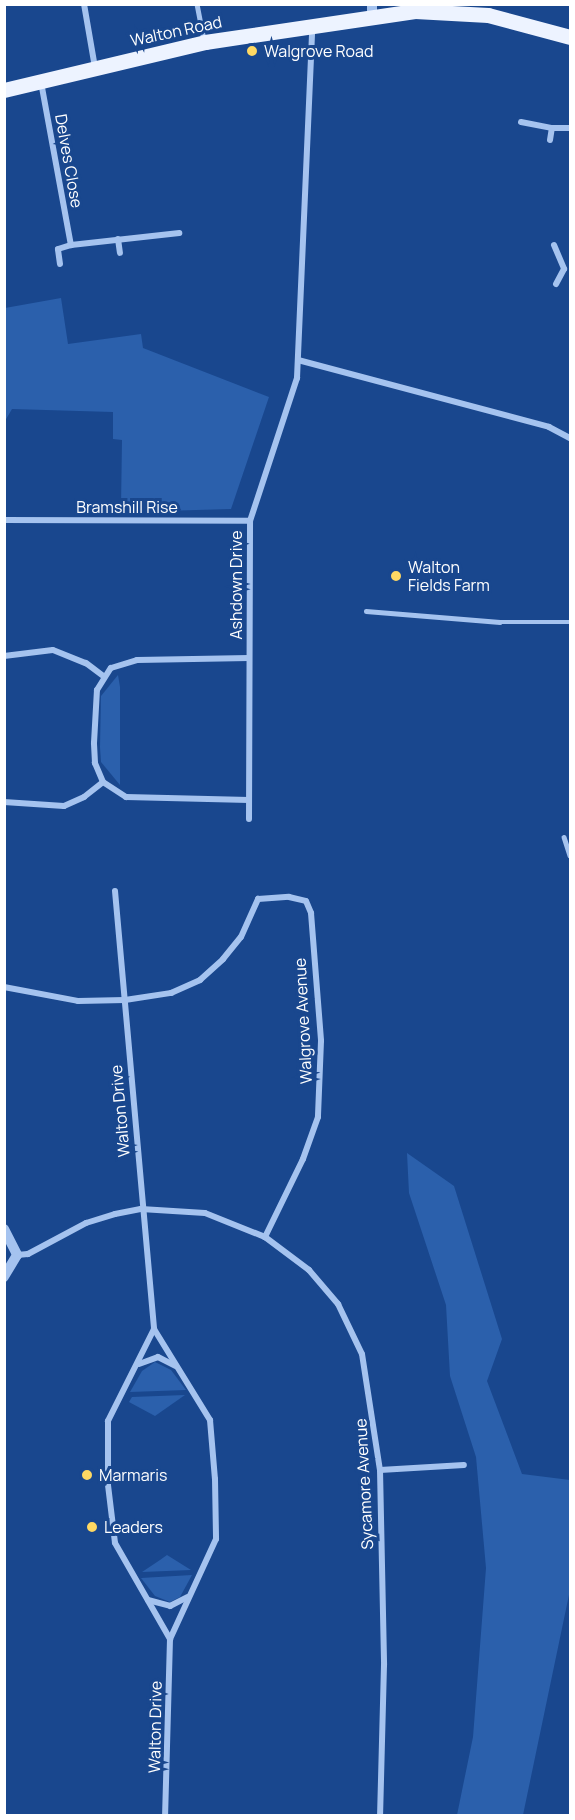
<!DOCTYPE html>
<style>
body{margin:0}
#map{position:relative;width:575px;height:1820px;overflow:hidden;background:#19478e;font-family:Manrope,sans-serif}
div>[style]{position:absolute}
.green>*{inset:0;background:#2b60ac}
.service>*{height:4.5px;margin:-2.25px;padding:0 2.25px;transform-origin:2.25px;border-radius:2.25px;background:#a5c3ef}
.minor>*{height:6px;margin:-3px;padding:0 3px;transform-origin:3px;border-radius:3px;background:#a5c3ef}
.tertiary>*{height:10px;margin:-5px;padding:0 5px;transform-origin:5px;border-radius:5px;background:#a5c3ef}
.primary>*{height:15px;margin:-7.5px;padding:0 7.5px;transform-origin:7.5px;border-radius:7.5px;background:#edf3ff}
.dots>*{width:16px;height:16px;translate:-50% -50%;box-sizing:border-box;border:3px solid #19478e;border-radius:50%}
span{translate:-50% -50%;white-space:nowrap;text-align:center;line-height:1.15;-webkit-text-stroke:6px #19478e;paint-order:stroke}
.street-label{font-size:16px;color:#fff}
.poi-label{font-size:16px;color:#fff}
.left{translate:0 -50%;text-align:left}
.frame{position:absolute;inset:0;border:6px solid #fff;pointer-events:none}
</style>
<div id="map">
<div class="green">
<i style="clip-path:polygon(61px 298px,68px 344px,141px 334px,143px 348px,269px 397px,231px 509px,127px 512px,121px 506px,122px 440px,113px 439px,113px 412px,12px 409px,5px 421px,5px 308px)"></i>
<i style="clip-path:polygon(118px 675px,120px 687px,120px 785px,101px 762px,100px 747px,101px 696px)"></i>
<i style="clip-path:polygon(407px 1153px,454px 1186px,502px 1339px,487px 1381px,522px 1474px,570px 1480px,570px 1590px,523px 1815px,457px 1815px,473px 1737px,486px 1568px,476px 1457px,450px 1376px,446px 1305px,409px 1193px)"></i>
<i style="clip-path:polygon(155px 1362px,171px 1370px,186px 1390px,130px 1392px,142px 1371px)"></i>
<i style="clip-path:polygon(185px 1395px,155px 1416px,129px 1402px,132px 1397px)"></i>
<i style="clip-path:polygon(167px 1555px,191px 1570px,142px 1572px,160px 1560px)"></i>
<i style="clip-path:polygon(192px 1575px,180px 1597px,170px 1602px,155px 1596px,141px 1578px)"></i>
</div>
<div class="service">
<i style="left:197px;top:4px;width:37px;rotate:79deg"></i>
<i style="left:366px;top:611px;width:134px;rotate:4.7deg"></i>
<i style="left:500px;top:622px;width:70px"></i>
<i style="left:564px;top:837px;width:19px;rotate:72deg"></i>
</div>
<div class="minor">
<i style="left:84px;top:4px;width:65px;rotate:80.2deg"></i>
<i style="left:41px;top:82px;width:166px;rotate:79.6deg"></i>
<i style="left:521px;top:122px;width:32px;rotate:11deg"></i>
<i style="left:550px;top:140px;width:12px;rotate:-81deg"></i>
<i style="left:552px;top:128px;width:18px"></i>
<i style="left:118px;top:239px;width:14px;rotate:82deg"></i>
<i style="left:554px;top:245px;width:26px;rotate:67deg"></i>
<i style="left:564px;top:269px;width:17px;rotate:118deg"></i>
<i style="left:60px;top:264px;width:15px;rotate:-98deg"></i>
<i style="left:58px;top:249px;width:14px;rotate:-17deg"></i>
<i style="left:71px;top:245px;width:109px;rotate:-6.3deg"></i>
<i style="left:298px;top:360px;width:260px;rotate:14.9deg"></i>
<i style="left:549px;top:427px;width:24px;rotate:28deg"></i>
<i style="left:4px;top:520px;width:246px;rotate:0.2deg"></i>
<i style="left:4px;top:656px;width:49px;rotate:-7deg"></i>
<i style="left:53px;top:650px;width:35px;rotate:22deg"></i>
<i style="left:86px;top:663px;width:21px;rotate:37deg"></i>
<i style="left:249px;top:800px;width:123px;rotate:-178.6deg"></i>
<i style="left:126px;top:797px;width:27px;rotate:-147deg"></i>
<i style="left:103px;top:782px;width:21px;rotate:-113deg"></i>
<i style="left:95px;top:763px;width:20px;rotate:-93deg"></i>
<i style="left:94px;top:743px;width:53px;rotate:-86.8deg"></i>
<i style="left:97px;top:690px;width:26px;rotate:-58deg"></i>
<i style="left:111px;top:668px;width:27px;rotate:-17deg"></i>
<i style="left:137px;top:660px;width:112px;rotate:-1deg"></i>
<i style="left:4px;top:802px;width:60px;rotate:3.8deg"></i>
<i style="left:64px;top:806px;width:22px;rotate:-24deg"></i>
<i style="left:84px;top:797px;width:24px;rotate:-38deg"></i>
<i style="left:249px;top:819px;width:298px;rotate:-89.8deg"></i>
<i style="left:250px;top:521px;width:151px;rotate:-71.8deg"></i>
<i style="left:297px;top:378px;width:350px;rotate:-87.5deg"></i>
<i style="left:115px;top:891px;width:440px;rotate:84.9deg"></i>
<i style="left:154px;top:1329px;width:107px;rotate:58.4deg"></i>
<i style="left:210px;top:1420px;width:59px;rotate:85.2deg"></i>
<i style="left:215px;top:1479px;width:60px;rotate:89deg"></i>
<i style="left:216px;top:1539px;width:110px;rotate:114.7deg"></i>
<i style="left:170px;top:1639px;width:177px;rotate:91.6deg"></i>
<i style="left:4px;top:987px;width:75px;rotate:10.7deg"></i>
<i style="left:78px;top:1001px;width:47px;rotate:-1.2deg"></i>
<i style="left:125px;top:1000px;width:47px;rotate:-8.7deg"></i>
<i style="left:171px;top:993px;width:32px;rotate:-24deg"></i>
<i style="left:200px;top:980px;width:31px;rotate:-42deg"></i>
<i style="left:223px;top:959px;width:28px;rotate:-51deg"></i>
<i style="left:241px;top:937px;width:42px;rotate:-65.9deg"></i>
<i style="left:258px;top:899px;width:31px;rotate:-4deg"></i>
<i style="left:289px;top:897px;width:17px;rotate:13deg"></i>
<i style="left:306px;top:901px;width:13px;rotate:67deg"></i>
<i style="left:311px;top:913px;width:128px;rotate:85.5deg"></i>
<i style="left:321px;top:1041px;width:76px;rotate:92.3deg"></i>
<i style="left:318px;top:1117px;width:45px;rotate:109.7deg"></i>
<i style="left:303px;top:1159px;width:87px;rotate:116deg"></i>
<i style="left:17px;top:1255px;width:11px;rotate:-5deg"></i>
<i style="left:28px;top:1254px;width:66px;rotate:-28.1deg"></i>
<i style="left:86px;top:1223px;width:30px;rotate:-17deg"></i>
<i style="left:115px;top:1214px;width:26px;rotate:-11deg"></i>
<i style="left:141px;top:1209px;width:64px;rotate:3.6deg"></i>
<i style="left:205px;top:1213px;width:65px;rotate:21.8deg"></i>
<i style="left:265px;top:1237px;width:55px;rotate:36.9deg"></i>
<i style="left:309px;top:1270px;width:45px;rotate:49.5deg"></i>
<i style="left:338px;top:1304px;width:55px;rotate:64.4deg"></i>
<i style="left:362px;top:1354px;width:117px;rotate:81.2deg"></i>
<i style="left:380px;top:1470px;width:195px;rotate:88.8deg"></i>
<i style="left:384px;top:1665px;width:151px;rotate:91.5deg"></i>
<i style="left:154px;top:1329px;width:103px;rotate:116.6deg"></i>
<i style="left:108px;top:1421px;width:64px;rotate:90deg"></i>
<i style="left:108px;top:1485px;width:58px;rotate:83.1deg"></i>
<i style="left:115px;top:1543px;width:111px;rotate:60.2deg"></i>
<i style="left:139px;top:1364px;width:20px;rotate:-20deg"></i>
<i style="left:158px;top:1357px;width:20px;rotate:27deg"></i>
<i style="left:380px;top:1470px;width:84px;rotate:-3.4deg"></i>
<i style="left:148px;top:1600px;width:23px;rotate:15deg"></i>
<i style="left:170px;top:1606px;width:20px;rotate:-27deg"></i>
</div>
<div class="tertiary">
<i style="left:372px;top:15px;width:11px;rotate:-90deg"></i>
<i style="left:4px;top:1229px;width:29px;rotate:63deg"></i>
<i style="left:17px;top:1255px;width:26px;rotate:121deg"></i>
</div>
<div class="primary">
<i style="left:4px;top:90px;width:207px;rotate:-13.4deg"></i>
<i style="left:205px;top:42px;width:212px;rotate:-8.4deg"></i>
<i style="left:415px;top:11px;width:73px;rotate:3.1deg"></i>
<i style="left:488px;top:15px;width:85px;rotate:15deg"></i>
</div>
<div class="dots">
<i style="left:252px;top:51px;background:#ffd963"></i>
<i style="left:396px;top:576px;background:#ffd963"></i>
<i style="left:87px;top:1475px;background:#ffd963"></i>
<i style="left:92px;top:1527px;background:#ffd963"></i>
</div>
<div class="street-label">
<span style="left:176px;top:31px;rotate:-12deg">Walton Road</span>
<span style="left:69px;top:161px;rotate:80deg">Delves Close</span>
<span style="left:127px;top:507px">Bramshill Rise</span>
<span style="left:236px;top:585px;rotate:-90deg">Ashdown Drive</span>
<span style="left:303px;top:1021px;rotate:-93deg">Walgrove Avenue</span>
<span style="left:120px;top:1111px;rotate:-95deg">Walton Drive</span>
<span style="left:364px;top:1484px;rotate:-93deg">Sycamore Avenue</span>
<span style="left:155px;top:1727px;rotate:-89deg">Walton Drive</span>
</div>
<div class="poi-label">
<span class="left" style="left:264px;top:51px">Walgrove Road</span>
<span class="left" style="left:408px;top:576px">Walton<br>Fields Farm</span>
<span class="left" style="left:99px;top:1475px">Marmaris</span>
<span class="left" style="left:104px;top:1527px">Leaders</span>
</div>
<div class="frame"></div>
</div>
